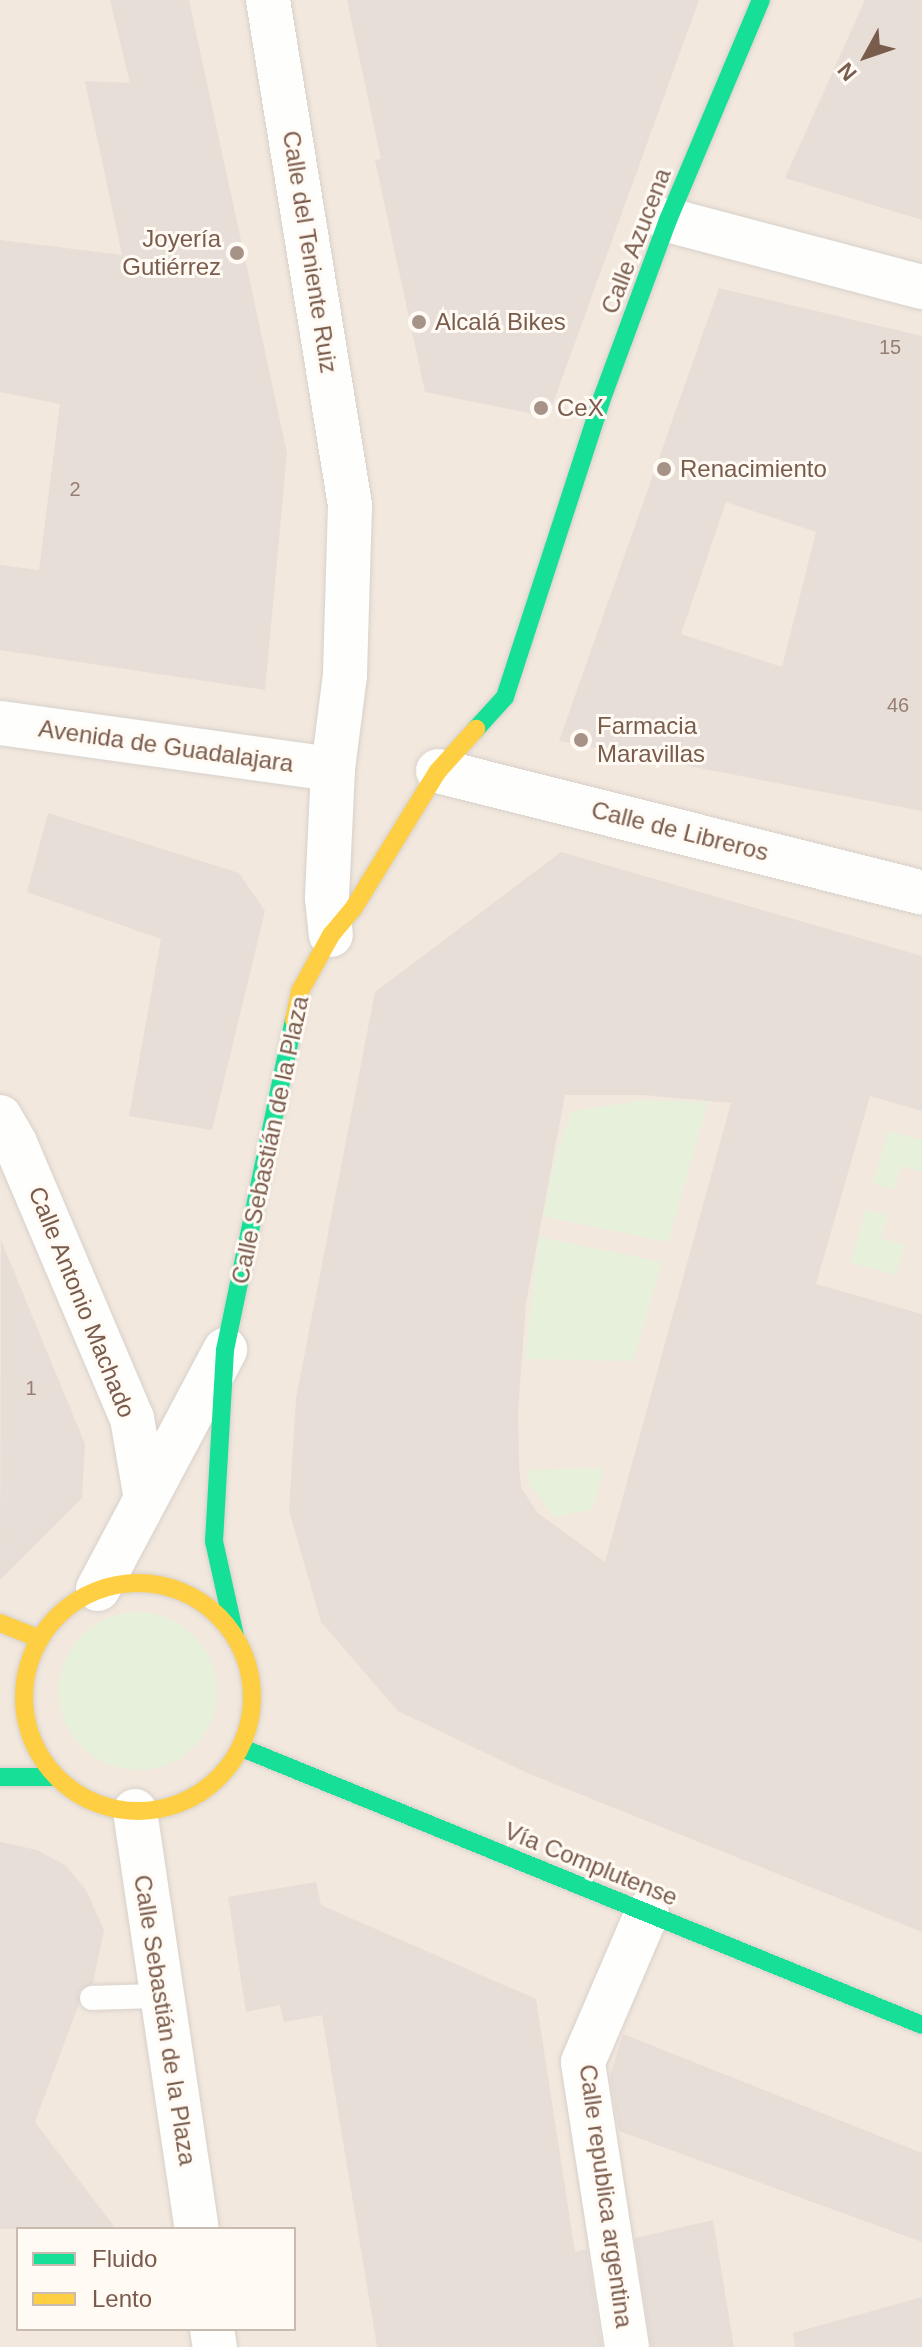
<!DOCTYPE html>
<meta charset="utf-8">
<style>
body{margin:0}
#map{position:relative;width:922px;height:2347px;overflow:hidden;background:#f9f5f0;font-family:Helvetica,sans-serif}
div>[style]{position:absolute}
.residential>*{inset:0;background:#f2e8de}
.green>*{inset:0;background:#e7f0db}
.round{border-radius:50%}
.building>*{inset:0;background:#e6ded7}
.roads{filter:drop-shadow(0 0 2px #d7d1cb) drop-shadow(0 0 2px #d7d1cb)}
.lane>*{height:24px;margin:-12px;padding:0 12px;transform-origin:12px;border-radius:12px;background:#fefefd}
.street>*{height:44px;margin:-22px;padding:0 22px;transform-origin:22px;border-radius:22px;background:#fefefd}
.fast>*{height:18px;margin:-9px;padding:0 9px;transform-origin:9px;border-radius:9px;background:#16e098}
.slow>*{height:18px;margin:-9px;padding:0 9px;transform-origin:9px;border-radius:9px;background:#ffcf43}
.slow>.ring{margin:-9px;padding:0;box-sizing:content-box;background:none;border:18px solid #ffcf43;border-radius:50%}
.dots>*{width:22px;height:22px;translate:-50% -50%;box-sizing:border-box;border:4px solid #fffaf3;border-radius:50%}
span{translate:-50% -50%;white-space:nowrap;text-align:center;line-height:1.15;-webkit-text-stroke:6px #fffaf3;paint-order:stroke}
.number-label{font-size:20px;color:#977e72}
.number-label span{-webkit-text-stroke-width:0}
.poi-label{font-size:24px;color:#7a5c4d}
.right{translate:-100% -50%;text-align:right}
.left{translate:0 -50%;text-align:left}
.street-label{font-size:24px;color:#7a5c4d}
.legend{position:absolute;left:16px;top:2227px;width:280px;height:104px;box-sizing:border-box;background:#fffaf3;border:2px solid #cabbb1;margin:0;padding:10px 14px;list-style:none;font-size:24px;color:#7a5c4d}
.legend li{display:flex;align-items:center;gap:16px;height:40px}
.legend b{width:40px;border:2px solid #cabbb1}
.north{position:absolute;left:826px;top:16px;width:80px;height:80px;-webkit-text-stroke:6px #fffaf3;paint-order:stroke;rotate:230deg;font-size:22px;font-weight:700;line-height:32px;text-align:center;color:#7a5c4d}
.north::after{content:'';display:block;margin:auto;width:28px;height:36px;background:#7a5c4d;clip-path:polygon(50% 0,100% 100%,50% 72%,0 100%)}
</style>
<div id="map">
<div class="residential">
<i style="clip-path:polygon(evenodd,0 0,922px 0,922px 2347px,0 2347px,0 0,18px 2229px,294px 2229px,294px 2329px,18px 2329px,18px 2229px)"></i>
</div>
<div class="green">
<i style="clip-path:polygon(646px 1100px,708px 1102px,668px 1242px,543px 1216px,556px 1154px,572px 1111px)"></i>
<i style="clip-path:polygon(888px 1131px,922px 1140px,922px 1172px,901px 1166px,894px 1189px,873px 1184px)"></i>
<i style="clip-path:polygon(866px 1209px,887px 1215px,881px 1238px,905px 1245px,896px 1275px,851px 1263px)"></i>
<i style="clip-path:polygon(539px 1237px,662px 1262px,633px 1361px,525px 1359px)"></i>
<i style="clip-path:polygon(604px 1468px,592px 1510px,554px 1517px,530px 1485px,528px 1470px)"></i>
<i class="round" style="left:59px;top:1612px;width:158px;height:158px"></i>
</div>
<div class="building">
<i style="clip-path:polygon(110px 0,189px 0,287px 453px,265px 690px,0 650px,0 565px,39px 570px,60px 404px,0 392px,0 240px,122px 255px,85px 81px,130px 83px)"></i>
<i style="clip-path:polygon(347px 0,699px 0,548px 417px,425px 392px,375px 160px,381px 159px)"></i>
<i style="clip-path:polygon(865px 0,922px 0,922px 220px,785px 178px)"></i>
<i style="clip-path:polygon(evenodd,719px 288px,922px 336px,922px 811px,559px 741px,719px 288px,726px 502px,816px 532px,782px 667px,681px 634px,726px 502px)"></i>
<i style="clip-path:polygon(48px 813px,239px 873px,265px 911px,212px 1130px,129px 1116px,161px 939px,27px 892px)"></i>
<i style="clip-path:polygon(evenodd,561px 852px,922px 956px,922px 1111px,870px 1096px,816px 1284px,922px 1314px,922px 1932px,525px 1772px,398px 1711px,321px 1622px,289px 1511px,296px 1398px,375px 992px,561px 852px,565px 1095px,644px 1095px,731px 1103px,605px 1562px,538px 1513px,521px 1488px,519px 1465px,518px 1411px,526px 1303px,565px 1095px)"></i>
<i style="clip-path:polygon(1px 1240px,85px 1444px,82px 1498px,0 1580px)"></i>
<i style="clip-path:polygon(0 1842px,37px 1850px,65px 1865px,86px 1890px,104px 1930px,93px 1983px,79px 1992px,79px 2004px,35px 2122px,116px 2229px,0 2229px)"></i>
<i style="clip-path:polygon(316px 1882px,321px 1905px,536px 1999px,575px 2252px,587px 2249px,602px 2347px,377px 2347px,322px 2015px,284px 2022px,280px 2005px,246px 2012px,228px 1897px)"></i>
<i style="clip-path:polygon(623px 2034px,922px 2153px,922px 2242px,619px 2131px,610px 2076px)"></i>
<i style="clip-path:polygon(713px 2220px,734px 2347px,651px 2347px,635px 2238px)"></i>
<i style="clip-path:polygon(922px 2297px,922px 2347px,795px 2347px,793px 2333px)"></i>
</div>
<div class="roads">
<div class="lane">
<i style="left:92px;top:1998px;width:69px;rotate:-1.7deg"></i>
</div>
<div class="street">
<i style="left:268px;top:0;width:512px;rotate:80.78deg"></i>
<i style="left:350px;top:505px;width:170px;rotate:91.7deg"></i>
<i style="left:345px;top:675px;width:95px;rotate:97.3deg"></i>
<i style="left:333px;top:769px;width:129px;rotate:92.7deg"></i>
<i style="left:327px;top:898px;width:37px;rotate:84deg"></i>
<i style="left:668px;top:220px;width:263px;rotate:14.8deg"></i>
<i style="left:0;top:723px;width:336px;rotate:7.9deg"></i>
<i style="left:438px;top:771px;width:499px;rotate:14.1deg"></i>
<i style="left:0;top:1117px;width:30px;rotate:60deg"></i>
<i style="left:15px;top:1143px;width:299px;rotate:67deg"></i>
<i style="left:132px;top:1418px;width:76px;rotate:80.2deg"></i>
<i style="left:98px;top:1589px;width:271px;rotate:-62deg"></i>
<i style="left:135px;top:1811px;width:423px;rotate:81.6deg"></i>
<i style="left:212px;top:2329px;width:18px;rotate:81deg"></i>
<i style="left:627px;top:2347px;width:288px;rotate:-98.8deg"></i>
<i style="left:583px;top:2062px;width:162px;rotate:-66.8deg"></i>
</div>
<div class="fast">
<i style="left:476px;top:729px;width:43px;rotate:-47.8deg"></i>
<i style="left:505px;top:697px;width:311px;rotate:-72deg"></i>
<i style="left:601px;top:401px;width:193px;rotate:-69.7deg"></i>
<i style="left:668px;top:220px;width:239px;rotate:-67.1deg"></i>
<i style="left:235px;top:1636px;width:97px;rotate:-102.5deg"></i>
<i style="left:214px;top:1541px;width:191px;rotate:-86.7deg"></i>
<i style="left:225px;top:1350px;width:337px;rotate:-78.2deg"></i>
<i style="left:242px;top:1748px;width:734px;rotate:22.16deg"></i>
<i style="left:0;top:1777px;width:54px"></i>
</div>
<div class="slow">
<i style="left:294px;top:1020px;width:30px;rotate:-78deg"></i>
<i style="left:300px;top:991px;width:64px;rotate:-61deg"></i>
<i style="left:331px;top:935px;width:34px;rotate:-50deg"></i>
<i style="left:353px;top:909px;width:162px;rotate:-58.4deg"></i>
<i style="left:438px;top:771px;width:57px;rotate:-47.9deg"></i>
<i class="ring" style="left:24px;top:1583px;width:210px;height:210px"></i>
<i style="left:0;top:1623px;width:41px;rotate:21.5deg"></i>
</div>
</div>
<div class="dots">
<i style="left:237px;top:253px;background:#a69286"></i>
<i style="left:419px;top:322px;background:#a69286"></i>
<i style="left:541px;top:408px;background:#a69286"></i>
<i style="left:664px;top:469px;background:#a69286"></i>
<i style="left:581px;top:740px;background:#a69286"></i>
</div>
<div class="number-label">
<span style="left:890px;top:347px">15</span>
<span style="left:75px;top:489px">2</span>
<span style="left:898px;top:705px">46</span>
<span style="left:31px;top:1388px">1</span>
</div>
<div class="poi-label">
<span class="right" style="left:221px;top:253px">Joyería<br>Gutiérrez</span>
<span class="left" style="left:435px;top:322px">Alcalá Bikes</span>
<span class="left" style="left:557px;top:408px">CeX</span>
<span class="left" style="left:680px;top:469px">Renacimiento</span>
<span class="left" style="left:597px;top:740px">Farmacia<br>Maravillas</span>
</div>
<div class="street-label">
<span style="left:636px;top:241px;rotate:-69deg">Calle Azucena</span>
<span style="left:310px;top:252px;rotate:81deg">Calle del Teniente Ruiz</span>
<span style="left:166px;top:746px;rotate:8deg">Avenida de Guadalajara</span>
<span style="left:680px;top:831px;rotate:14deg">Calle de Libreros</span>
<span style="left:270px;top:1140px;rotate:-78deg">Calle Sebastián de la Plaza</span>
<span style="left:82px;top:1302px;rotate:68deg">Calle Antonio Machado</span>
<span style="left:591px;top:1864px;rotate:22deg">Vía Complutense</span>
<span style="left:165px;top:2020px;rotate:81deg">Calle Sebastián de la Plaza</span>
<span style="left:606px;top:2196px;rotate:82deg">Calle republica argentina</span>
</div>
<ul class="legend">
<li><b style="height:10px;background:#16e098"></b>Fluido</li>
<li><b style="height:10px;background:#ffcf43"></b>Lento</li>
</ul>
<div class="north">N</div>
</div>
